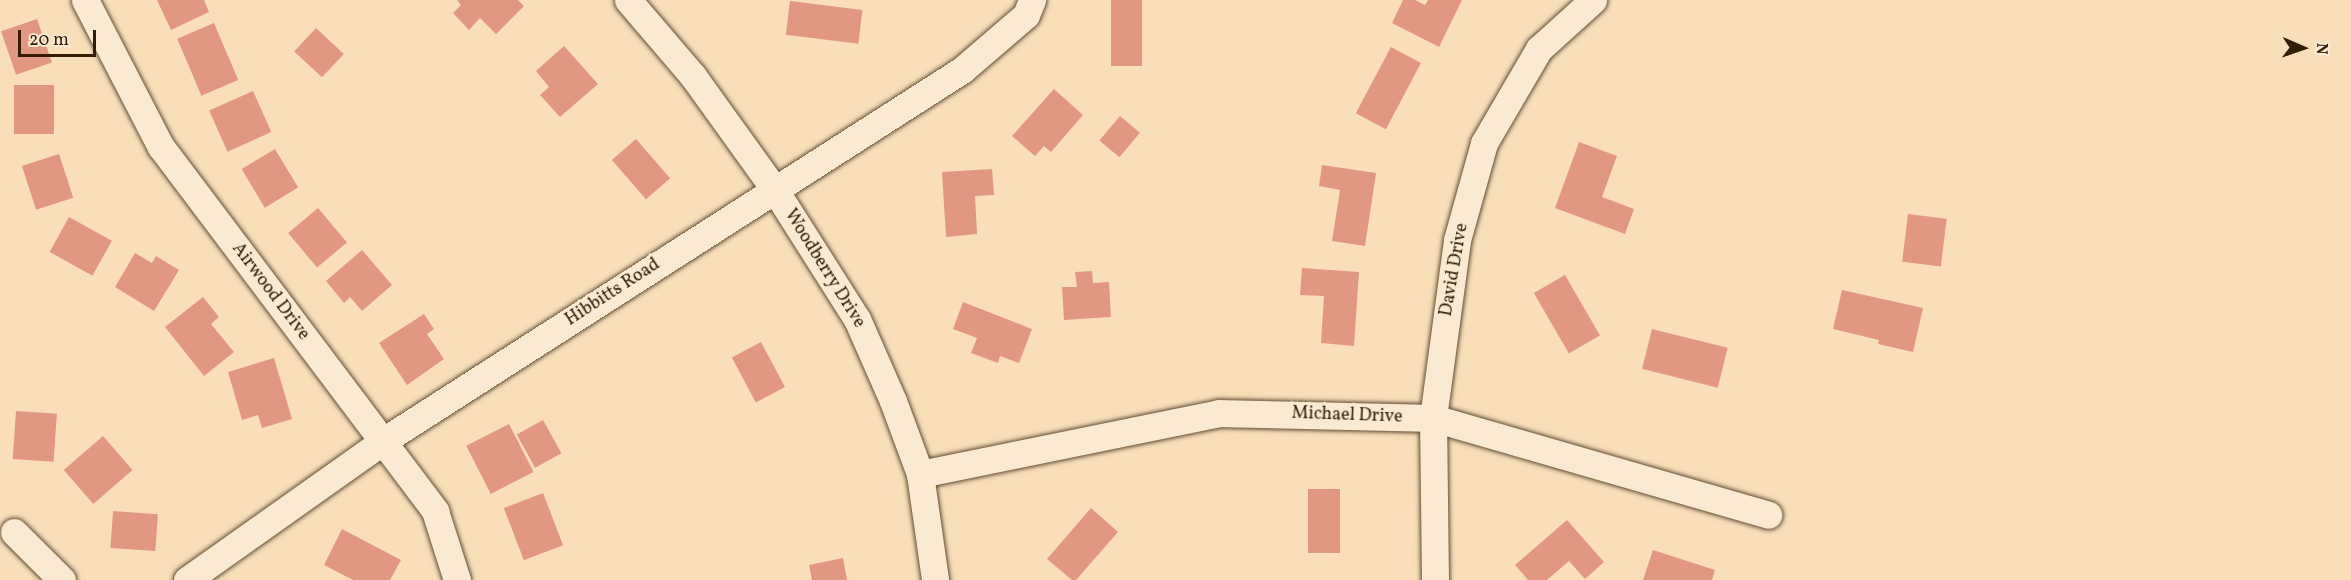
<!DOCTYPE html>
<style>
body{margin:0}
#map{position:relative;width:2351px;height:580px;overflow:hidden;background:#f8dfb8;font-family:Vollkorn,serif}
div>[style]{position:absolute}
.building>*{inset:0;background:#e29880;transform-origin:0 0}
.roads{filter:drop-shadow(0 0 2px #644e33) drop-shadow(0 0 2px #644e33)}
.minor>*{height:27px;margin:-13.5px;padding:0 13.5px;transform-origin:13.5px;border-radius:13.5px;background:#faead1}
span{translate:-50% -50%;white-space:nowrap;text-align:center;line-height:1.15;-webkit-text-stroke:6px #faead1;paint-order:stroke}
.street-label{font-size:18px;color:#321d07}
.north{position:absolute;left:2273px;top:18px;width:60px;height:60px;-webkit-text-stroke:4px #faead1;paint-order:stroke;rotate:92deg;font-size:16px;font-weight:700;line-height:24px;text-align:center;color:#321d07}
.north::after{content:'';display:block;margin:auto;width:21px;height:27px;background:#321d07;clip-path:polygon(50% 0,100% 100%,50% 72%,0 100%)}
.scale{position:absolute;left:18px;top:30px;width:78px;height:27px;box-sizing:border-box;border:3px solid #321d07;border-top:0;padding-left:8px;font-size:18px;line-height:21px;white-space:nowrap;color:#321d07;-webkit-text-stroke:4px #faead1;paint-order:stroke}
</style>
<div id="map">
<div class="building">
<i style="clip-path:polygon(157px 0,204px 0,209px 12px,171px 30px)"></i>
<i style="clip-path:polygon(457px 0,518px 0,524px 6px,496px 34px,480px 18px,469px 30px,453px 13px,461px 5px)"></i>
<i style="left:1111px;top:0;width:31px;height:66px"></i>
<i style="clip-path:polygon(1403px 0,1415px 0,1425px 5px,1428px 0,1462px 0,1439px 47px,1392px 23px)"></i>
<i style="left:790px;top:1px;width:73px;height:34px;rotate:7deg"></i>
<i style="left:37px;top:19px;width:46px;height:38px;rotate:71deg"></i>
<i style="left:214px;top:23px;width:62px;height:40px;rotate:67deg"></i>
<i style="left:316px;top:28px;width:38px;height:32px;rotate:43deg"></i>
<i style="clip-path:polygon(564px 46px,598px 84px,560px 117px,540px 95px,549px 87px,536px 71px)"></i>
<i style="left:1391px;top:47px;width:34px;height:75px;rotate:28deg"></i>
<i style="left:14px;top:85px;width:40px;height:49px"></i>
<i style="clip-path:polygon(1054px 89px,1083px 115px,1051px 152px,1044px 146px,1035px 156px,1012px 136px)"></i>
<i style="left:253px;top:91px;width:45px;height:48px;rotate:66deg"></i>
<i style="left:1120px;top:116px;width:26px;height:32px;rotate:40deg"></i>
<i style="left:636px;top:139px;width:52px;height:32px;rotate:49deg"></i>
<i style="clip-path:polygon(1579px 142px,1617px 156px,1602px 197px,1634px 209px,1625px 234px,1555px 208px)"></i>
<i style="left:275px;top:149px;width:45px;height:39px;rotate:59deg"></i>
<i style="left:59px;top:154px;width:46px;height:39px;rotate:72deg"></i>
<i style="clip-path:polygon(1322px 165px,1376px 173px,1365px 246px,1332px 241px,1340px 190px,1319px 186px)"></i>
<i style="clip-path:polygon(992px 169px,994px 195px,975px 196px,977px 234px,946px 237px,942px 172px)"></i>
<i style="left:318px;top:208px;width:45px;height:39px;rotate:50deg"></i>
<i style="left:1908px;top:214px;width:39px;height:48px;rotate:7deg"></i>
<i style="left:69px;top:217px;width:49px;height:40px;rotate:29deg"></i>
<i style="clip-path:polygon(362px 250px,392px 285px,362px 311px,350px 297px,344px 303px,326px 281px)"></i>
<i style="clip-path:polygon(135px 253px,152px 263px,156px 256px,179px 270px,154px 311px,115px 287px)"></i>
<i style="clip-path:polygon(1302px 268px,1359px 272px,1354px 346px,1321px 343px,1324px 296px,1300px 295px)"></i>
<i style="clip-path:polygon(1092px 271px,1093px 283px,1109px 282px,1111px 317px,1064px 320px,1062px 287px,1077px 287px,1075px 272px)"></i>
<i style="left:1565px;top:275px;width:70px;height:36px;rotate:60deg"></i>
<i style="clip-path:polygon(1842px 290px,1923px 308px,1913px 352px,1878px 344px,1879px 340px,1833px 329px)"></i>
<i style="clip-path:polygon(203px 297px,219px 317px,211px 324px,234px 352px,204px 376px,165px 327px)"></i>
<i style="clip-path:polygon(963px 302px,1032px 329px,1019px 363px,1000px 356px,998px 363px,971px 353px,977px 338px,953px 329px)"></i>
<i style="clip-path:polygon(424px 314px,434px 329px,427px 334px,444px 359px,407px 385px,379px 343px)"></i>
<i style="left:1652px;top:329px;width:78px;height:41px;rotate:14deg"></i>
<i style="left:761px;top:342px;width:51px;height:33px;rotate:62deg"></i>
<i style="clip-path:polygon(274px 358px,292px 419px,262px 428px,258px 415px,242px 420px,228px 372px)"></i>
<i style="left:16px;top:411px;width:41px;height:48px;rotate:4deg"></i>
<i style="left:543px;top:420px;width:38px;height:30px;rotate:61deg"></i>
<i style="left:509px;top:424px;width:54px;height:48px;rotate:63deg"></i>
<i style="left:103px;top:436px;width:45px;height:52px;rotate:49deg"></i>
<i style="left:1308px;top:489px;width:32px;height:64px"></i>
<i style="left:543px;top:493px;width:56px;height:42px;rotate:69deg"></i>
<i style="clip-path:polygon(1091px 508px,1118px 532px,1076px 580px,1072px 580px,1047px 559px)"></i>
<i style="left:113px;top:511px;width:45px;height:37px;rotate:4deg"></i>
<i style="clip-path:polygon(1567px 520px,1604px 562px,1585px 579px,1569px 561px,1547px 580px,1528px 580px,1515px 565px)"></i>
<i style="clip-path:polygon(342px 529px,401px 560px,390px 580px,353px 580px,324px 565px)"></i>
<i style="clip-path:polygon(1653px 550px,1715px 570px,1712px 580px,1643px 580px)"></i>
<i style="clip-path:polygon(843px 558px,847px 580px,812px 580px,809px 565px)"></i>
</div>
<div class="roads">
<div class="minor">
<i style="left:85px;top:0;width:165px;rotate:62.7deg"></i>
<i style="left:161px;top:147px;width:456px;rotate:53deg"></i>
<i style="left:435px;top:511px;width:72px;rotate:72.3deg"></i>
<i style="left:628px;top:0;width:100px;rotate:49.5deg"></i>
<i style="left:693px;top:76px;width:140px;rotate:54.3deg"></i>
<i style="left:775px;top:190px;width:153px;rotate:57.6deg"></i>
<i style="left:857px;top:319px;width:90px;rotate:66.3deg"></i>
<i style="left:893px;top:401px;width:78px;rotate:69.7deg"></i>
<i style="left:920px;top:474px;width:107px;rotate:81.9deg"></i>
<i style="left:920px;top:474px;width:305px;rotate:-11.5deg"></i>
<i style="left:1219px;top:413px;width:214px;rotate:1.3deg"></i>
<i style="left:1433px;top:418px;width:349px;rotate:16.1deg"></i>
<i style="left:14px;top:532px;width:68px;rotate:45deg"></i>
<i style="left:187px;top:580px;width:240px;rotate:-35.3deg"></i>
<i style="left:383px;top:441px;width:688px;rotate:-32.65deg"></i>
<i style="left:962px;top:70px;width:84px;rotate:-40.7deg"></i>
<i style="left:1026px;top:15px;width:16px;rotate:-68deg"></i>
<i style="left:1435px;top:580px;width:162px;rotate:-90.7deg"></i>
<i style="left:1433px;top:418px;width:180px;rotate:-82.3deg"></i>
<i style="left:1457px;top:240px;width:101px;rotate:-74.4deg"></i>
<i style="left:1484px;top:143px;width:109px;rotate:-59.7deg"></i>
<i style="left:1539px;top:49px;width:73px;rotate:-42.2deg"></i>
</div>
</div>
<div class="street-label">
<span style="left:824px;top:269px;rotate:58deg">Woodberry Drive</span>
<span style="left:1455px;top:270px;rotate:-80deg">David Drive</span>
<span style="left:270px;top:292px;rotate:53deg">Airwood Drive</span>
<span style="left:613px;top:293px;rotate:-33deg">Hibbitts Road</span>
<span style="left:1347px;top:416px;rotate:2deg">Michael Drive</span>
</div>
<div class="north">N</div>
<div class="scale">20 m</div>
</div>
